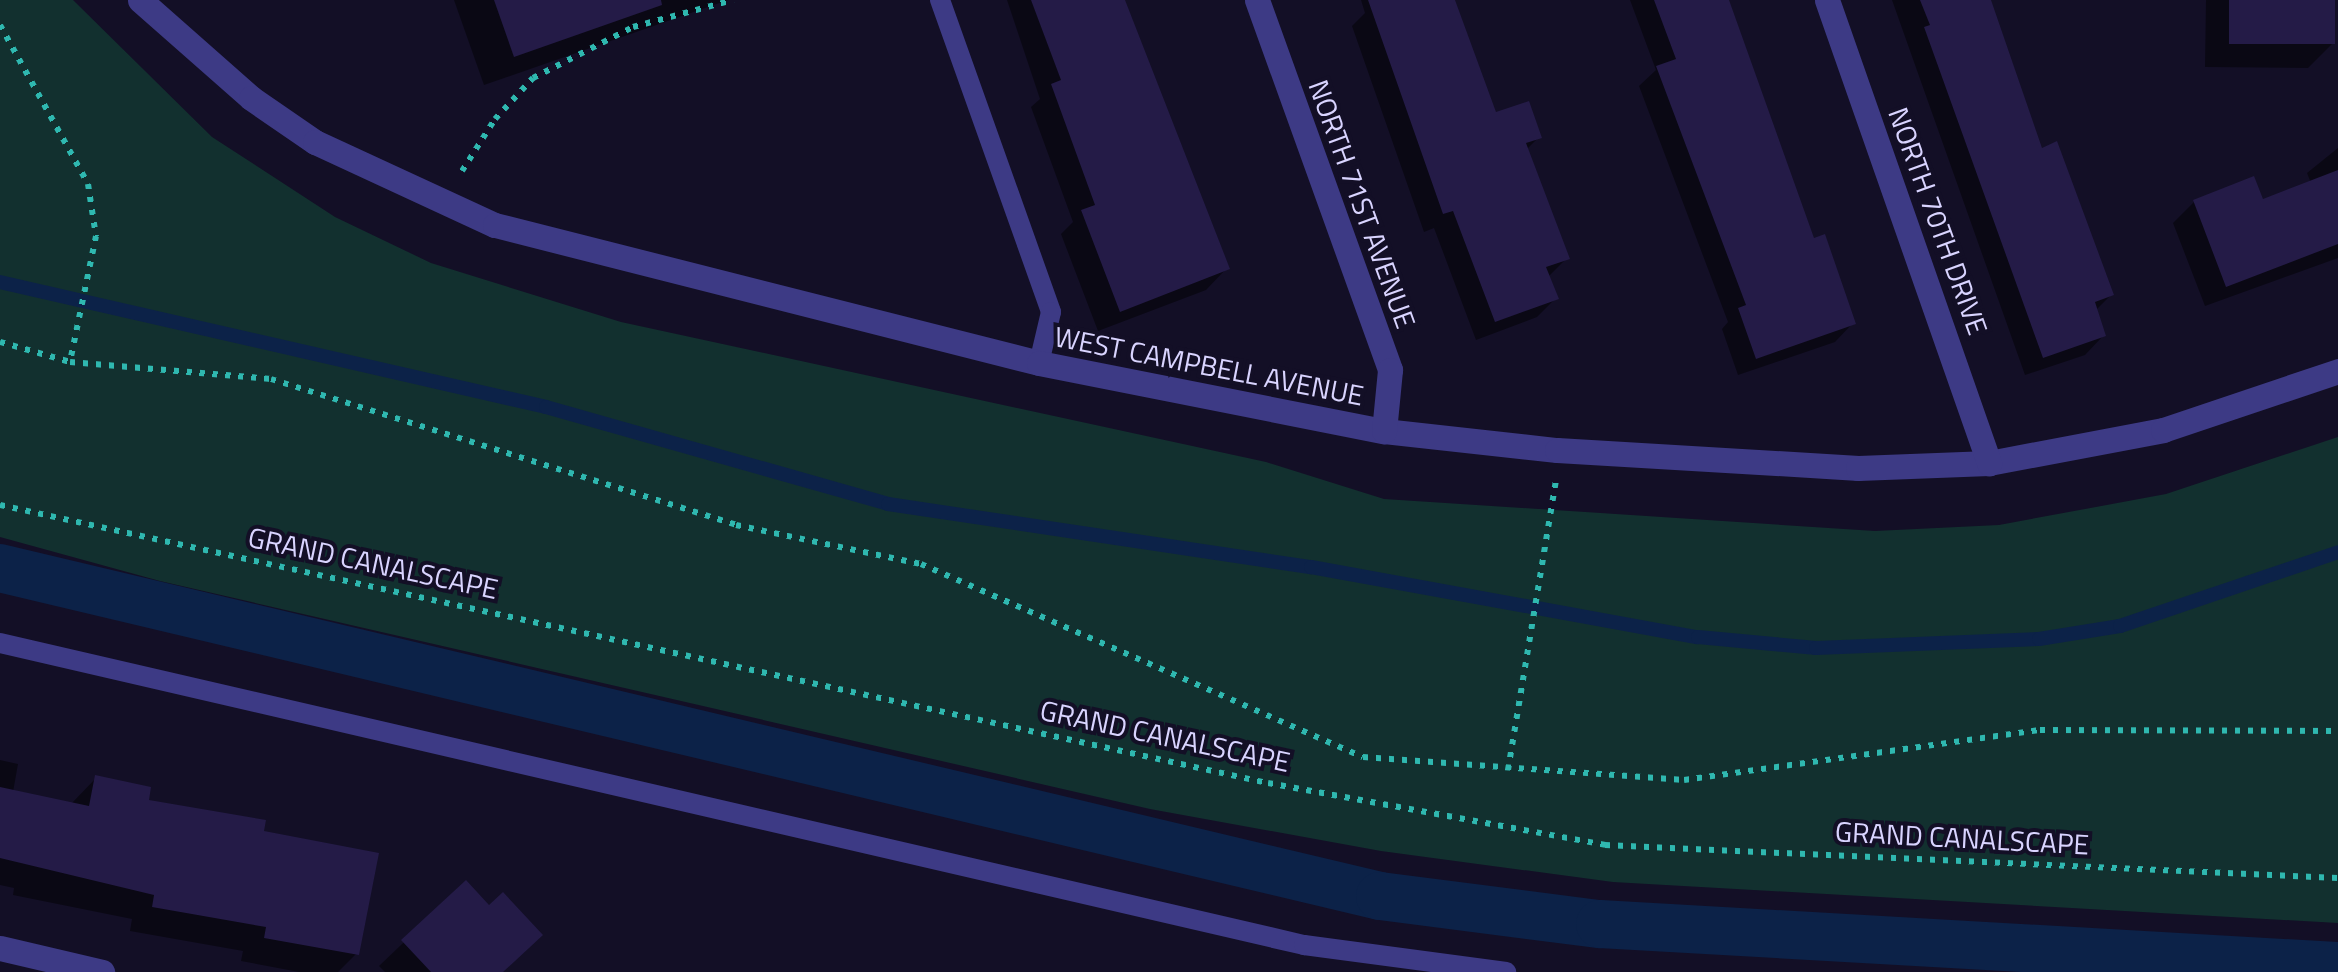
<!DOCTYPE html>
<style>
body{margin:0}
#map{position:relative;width:2338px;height:972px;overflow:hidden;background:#130f26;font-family:"Titillium Web",sans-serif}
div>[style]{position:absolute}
.green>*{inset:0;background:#12302f}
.shadow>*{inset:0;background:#0007}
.stream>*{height:14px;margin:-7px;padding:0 7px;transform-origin:7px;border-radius:7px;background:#0c2248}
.canal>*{height:48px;margin:-24px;padding:0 24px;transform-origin:24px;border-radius:24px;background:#0c2248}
.building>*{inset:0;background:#241b47;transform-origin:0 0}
.path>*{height:6px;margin-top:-3px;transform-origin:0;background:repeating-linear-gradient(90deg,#2fb8b0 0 5px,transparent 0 13px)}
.lane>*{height:20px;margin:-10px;padding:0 10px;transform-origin:10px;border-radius:10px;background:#3d3a85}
.street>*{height:25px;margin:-12.5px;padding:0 12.5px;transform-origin:12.5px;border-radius:12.5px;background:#3d3a85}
span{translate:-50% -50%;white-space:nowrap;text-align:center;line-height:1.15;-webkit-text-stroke:8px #130f26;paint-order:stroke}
.street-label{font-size:28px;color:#d9d4ff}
</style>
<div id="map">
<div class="green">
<i style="clip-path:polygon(0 0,73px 0,212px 137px,335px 217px,431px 263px,621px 322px,1266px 462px,1384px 499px,1875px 531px,1999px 525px,2166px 494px,2338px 437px,2338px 923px,1613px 882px,1381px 851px,1150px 809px,160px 581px,0 537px)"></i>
</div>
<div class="shadow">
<i style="clip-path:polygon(454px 0,728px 0,484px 85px)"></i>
<i style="clip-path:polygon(1007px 0,1121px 0,1227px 268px,1206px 290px,1098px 331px,1061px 234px,1073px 222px,1031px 107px,1040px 99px)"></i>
<i style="clip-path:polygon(1361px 0,1453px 0,1495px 115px,1539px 137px,1526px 150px,1567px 258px,1548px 277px,1556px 298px,1537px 317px,1476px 340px,1434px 228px,1424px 232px,1352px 26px,1365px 13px)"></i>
<i style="clip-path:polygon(1630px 0,1723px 0,1812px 241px,1853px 323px,1835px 342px,1738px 375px,1722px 329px,1728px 322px,1639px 86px,1656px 70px)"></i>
<i style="clip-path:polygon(1892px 0,1988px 0,2040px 151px,2111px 295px,2095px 311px,2103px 336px,2085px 355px,2025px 375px)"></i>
<i style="clip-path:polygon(2206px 0,2333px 0,2332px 44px,2308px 68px,2205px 67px)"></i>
<i style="clip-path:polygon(2338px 148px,2338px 258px,2205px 306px,2173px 223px,2194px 202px,2261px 202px,2311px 183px,2307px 173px)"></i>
<i style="clip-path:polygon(0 760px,18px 764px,13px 792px,71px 804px,96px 778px,146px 802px,261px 833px,356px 954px,338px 972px,299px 972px,241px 961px,243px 951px,130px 931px,132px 919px,13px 895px,14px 888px,0 885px)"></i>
<i style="clip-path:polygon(466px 883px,502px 972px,385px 972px,379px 966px)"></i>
</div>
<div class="stream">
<i style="left:0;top:282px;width:560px;rotate:12.89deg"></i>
<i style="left:546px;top:407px;width:355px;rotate:15.8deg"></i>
<i style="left:888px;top:504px;width:428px;rotate:8.5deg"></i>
<i style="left:1311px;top:567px;width:393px;rotate:10.3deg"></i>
<i style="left:1698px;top:637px;width:119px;rotate:5.3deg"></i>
<i style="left:1816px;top:648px;width:223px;rotate:-2.3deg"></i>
<i style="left:2039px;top:639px;width:82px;rotate:-9.1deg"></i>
<i style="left:2120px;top:626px;width:230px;rotate:-18.7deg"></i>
</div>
<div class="canal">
<i style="left:0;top:568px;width:1418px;rotate:13.37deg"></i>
<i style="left:1380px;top:896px;width:222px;rotate:7.3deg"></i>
<i style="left:1600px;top:924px;width:739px;rotate:3.26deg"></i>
</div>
<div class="building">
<i style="clip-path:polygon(494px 0,661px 0,662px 5px,514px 57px)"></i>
<i style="clip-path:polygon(1031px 0,1125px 0,1230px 269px,1120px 312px,1081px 210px,1095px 205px,1051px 84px,1061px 80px)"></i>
<i style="clip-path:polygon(1368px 0,1455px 0,1496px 112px,1529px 101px,1542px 138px,1526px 143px,1570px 259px,1546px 267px,1559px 299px,1495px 322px,1453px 211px,1443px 214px)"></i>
<i style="clip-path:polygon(1654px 0,1729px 0,1814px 238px,1825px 234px,1856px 324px,1756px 359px,1738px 308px,1746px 305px,1656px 66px,1676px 59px)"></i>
<i style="clip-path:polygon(1920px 0,1991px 0,2042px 148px,2057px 141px,2114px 295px,2095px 302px,2106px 336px,2043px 358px,1924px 27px,1930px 25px)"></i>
<i style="left:2229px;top:0;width:106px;height:44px"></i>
<i style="clip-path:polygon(2338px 170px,2338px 244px,2226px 287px,2193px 200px,2254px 176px,2263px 199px)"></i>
<i style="clip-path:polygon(95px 775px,151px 787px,149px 800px,266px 820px,264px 831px,379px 853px,359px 955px,264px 938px,266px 927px,152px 907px,154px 895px,0 858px,0 787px,89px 806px)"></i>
<i style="clip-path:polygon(466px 880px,489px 905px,503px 892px,543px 935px,503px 972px,431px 972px,401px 940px)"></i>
</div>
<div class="path">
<i style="left:0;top:25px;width:182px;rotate:61deg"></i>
<i style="left:88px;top:184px;width:53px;rotate:81.3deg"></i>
<i style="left:96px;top:236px;width:129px;rotate:101.7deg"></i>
<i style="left:462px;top:171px;width:62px;rotate:-57.6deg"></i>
<i style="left:495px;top:119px;width:56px;rotate:-47.2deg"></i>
<i style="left:533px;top:78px;width:112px;rotate:-27deg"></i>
<i style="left:633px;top:27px;width:104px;rotate:-15.1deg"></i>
<i style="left:0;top:342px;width:73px;rotate:15.9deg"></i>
<i style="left:70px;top:362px;width:202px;rotate:4.8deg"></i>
<i style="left:271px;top:379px;width:487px;rotate:17.4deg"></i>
<i style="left:736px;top:525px;width:189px;rotate:11.9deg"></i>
<i style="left:921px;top:564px;width:482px;rotate:23.6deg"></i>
<i style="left:1363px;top:757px;width:322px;rotate:4.1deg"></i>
<i style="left:1684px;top:780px;width:359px;rotate:-8deg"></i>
<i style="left:2040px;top:730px;width:298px;rotate:0.2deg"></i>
<i style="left:0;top:505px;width:1298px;rotate:12.37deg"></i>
<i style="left:1268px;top:783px;width:343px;rotate:10.4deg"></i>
<i style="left:1605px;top:845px;width:734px;rotate:2.58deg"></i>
<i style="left:1508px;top:770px;width:293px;rotate:-80.6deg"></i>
</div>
<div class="lane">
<i style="left:940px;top:0;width:331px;rotate:70.4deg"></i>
<i style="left:1051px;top:312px;width:52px;rotate:103.2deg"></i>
<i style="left:0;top:643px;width:1339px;rotate:13.04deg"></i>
<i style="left:1304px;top:945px;width:204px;rotate:7.6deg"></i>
</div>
<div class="street">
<i style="left:140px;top:0;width:148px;rotate:41.4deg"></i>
<i style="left:251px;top:98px;width:78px;rotate:34.5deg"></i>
<i style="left:315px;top:142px;width:198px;rotate:24.8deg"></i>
<i style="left:495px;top:225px;width:561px;rotate:14.23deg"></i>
<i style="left:1039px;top:363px;width:352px;rotate:11.2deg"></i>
<i style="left:1384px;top:431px;width:174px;rotate:6.3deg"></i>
<i style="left:1557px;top:450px;width:302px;rotate:3.4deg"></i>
<i style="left:1858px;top:468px;width:131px;rotate:-2.2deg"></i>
<i style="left:1989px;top:463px;width:177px;rotate:-10.7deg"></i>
<i style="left:2163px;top:430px;width:185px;rotate:-18.6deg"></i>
<i style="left:1257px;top:0;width:393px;rotate:70.2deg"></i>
<i style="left:1390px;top:370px;width:61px;rotate:95.6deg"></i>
<i style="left:1827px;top:0;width:491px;rotate:70.7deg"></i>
<i style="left:0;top:948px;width:105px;rotate:13.2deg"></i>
</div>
<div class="street-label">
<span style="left:1362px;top:204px;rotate:70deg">NORTH 71ST AVENUE</span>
<span style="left:1938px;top:221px;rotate:70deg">NORTH 70TH DRIVE</span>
<span style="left:1209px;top:366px;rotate:11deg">WEST CAMPBELL AVENUE</span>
<span style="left:373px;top:563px;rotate:12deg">GRAND CANALSCAPE</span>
<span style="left:1165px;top:736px;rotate:12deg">GRAND CANALSCAPE</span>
<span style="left:1962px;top:838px;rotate:3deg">GRAND CANALSCAPE</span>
</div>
</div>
